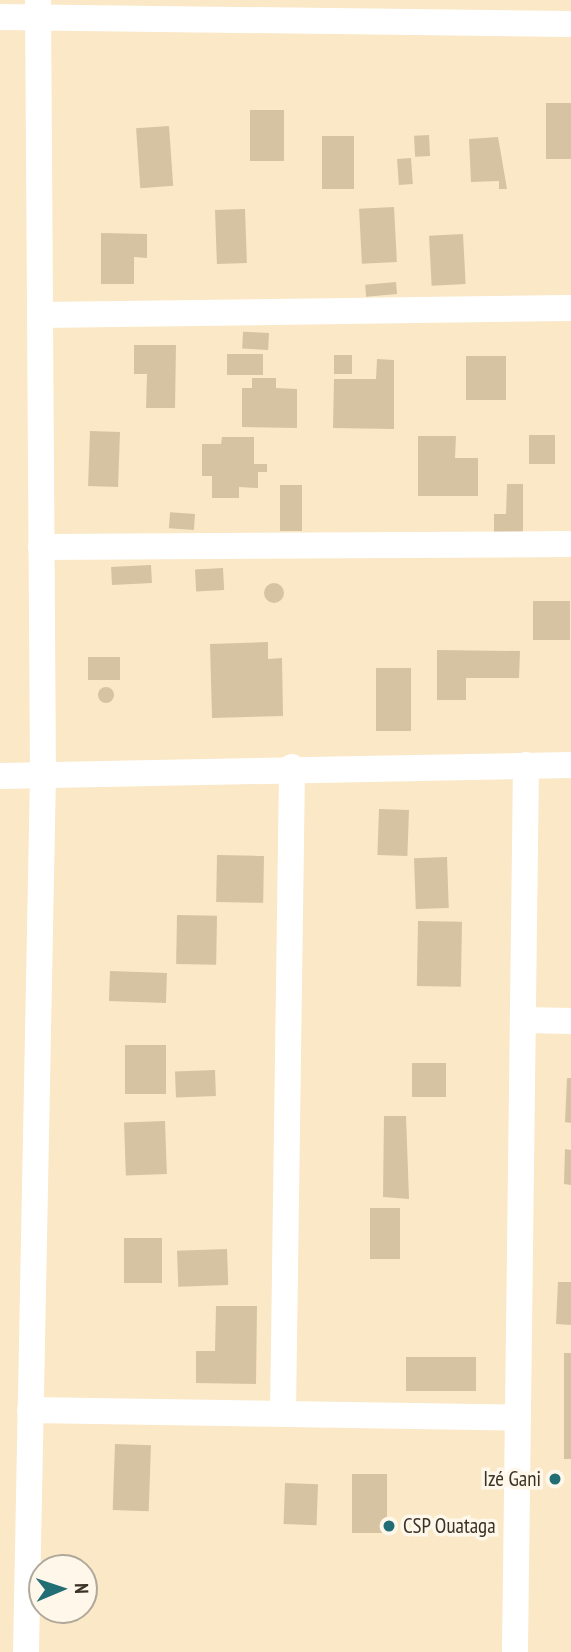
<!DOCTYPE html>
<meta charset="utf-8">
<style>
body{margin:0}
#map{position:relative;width:571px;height:1652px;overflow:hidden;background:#fae8c7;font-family:"PT Sans Narrow",sans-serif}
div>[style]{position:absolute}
.building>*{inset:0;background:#d5c3a2;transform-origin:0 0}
.round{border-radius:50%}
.minor>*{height:26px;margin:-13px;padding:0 13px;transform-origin:13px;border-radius:13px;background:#fff}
.dots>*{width:19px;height:19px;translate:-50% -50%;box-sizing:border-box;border:4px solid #fef7ea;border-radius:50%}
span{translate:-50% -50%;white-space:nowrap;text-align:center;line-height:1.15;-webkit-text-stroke:7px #fef7ea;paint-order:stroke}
.poi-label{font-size:21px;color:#393225}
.right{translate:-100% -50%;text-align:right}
.left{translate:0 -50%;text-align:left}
.north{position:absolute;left:28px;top:1554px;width:70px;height:70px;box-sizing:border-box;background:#fef7ea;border:2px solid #afa89b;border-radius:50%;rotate:88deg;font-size:19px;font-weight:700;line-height:28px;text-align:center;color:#393225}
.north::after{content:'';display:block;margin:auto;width:24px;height:32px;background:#236e75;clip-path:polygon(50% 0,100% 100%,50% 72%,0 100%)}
</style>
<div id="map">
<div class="building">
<i style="left:571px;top:103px;width:56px;height:25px;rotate:90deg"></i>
<i style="left:250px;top:110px;width:34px;height:51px"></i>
<i style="left:169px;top:126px;width:60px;height:33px;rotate:86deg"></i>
<i style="left:429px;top:135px;width:21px;height:15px;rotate:87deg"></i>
<i style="left:322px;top:136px;width:32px;height:53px"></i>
<i style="clip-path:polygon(498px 137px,507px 189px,499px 189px,499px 181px,471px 182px,469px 139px)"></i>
<i style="left:411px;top:158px;width:26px;height:14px;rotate:86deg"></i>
<i style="left:394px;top:207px;width:55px;height:35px;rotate:87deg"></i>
<i style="left:245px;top:209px;width:54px;height:30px;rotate:88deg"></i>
<i style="clip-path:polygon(101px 233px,147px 234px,147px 258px,134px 257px,134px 284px,101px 284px)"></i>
<i style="left:463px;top:234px;width:50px;height:34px;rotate:87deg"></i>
<i style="left:396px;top:282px;width:12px;height:31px;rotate:85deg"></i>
<i style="left:269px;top:333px;width:17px;height:26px;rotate:93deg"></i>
<i style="clip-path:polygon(134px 345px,176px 345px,175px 408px,146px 408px,147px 374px,134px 374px)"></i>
<i style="left:227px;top:354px;width:36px;height:21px"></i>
<i style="left:334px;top:355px;width:18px;height:19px"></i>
<i style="left:466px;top:356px;width:40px;height:44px"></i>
<i style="clip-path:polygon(377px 359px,394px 360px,394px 429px,333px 428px,334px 379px,376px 379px)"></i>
<i style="clip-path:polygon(252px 378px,276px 378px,276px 388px,297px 389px,297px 428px,242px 427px,242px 388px,252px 388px)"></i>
<i style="left:90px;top:431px;width:30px;height:55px;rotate:2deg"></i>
<i style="left:529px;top:435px;width:26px;height:29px"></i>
<i style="clip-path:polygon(418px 436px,456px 436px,455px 458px,478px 458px,478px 496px,418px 496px)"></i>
<i style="clip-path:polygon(222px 437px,254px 437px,254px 464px,267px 464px,267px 472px,258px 472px,258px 488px,239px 487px,239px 498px,212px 498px,212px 476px,202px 476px,202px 444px,221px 444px)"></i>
<i style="clip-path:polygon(507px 484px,523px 484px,523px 532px,494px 532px,494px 514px,506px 514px)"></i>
<i style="left:280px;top:485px;width:22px;height:46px"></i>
<i style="left:195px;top:514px;width:16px;height:25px;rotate:94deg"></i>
<i style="left:151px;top:565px;width:18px;height:40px;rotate:87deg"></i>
<i style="left:223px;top:568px;width:22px;height:28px;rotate:87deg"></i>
<i class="round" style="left:264px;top:583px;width:20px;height:20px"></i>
<i style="left:533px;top:601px;width:37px;height:39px"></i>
<i style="clip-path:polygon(268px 642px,268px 659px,282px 658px,283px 716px,212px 718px,210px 644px)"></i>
<i style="clip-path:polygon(437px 650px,520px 651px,519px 678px,466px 678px,466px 700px,437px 700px)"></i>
<i style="left:120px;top:657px;width:23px;height:32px;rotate:90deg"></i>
<i style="left:376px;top:668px;width:35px;height:63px"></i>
<i class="round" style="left:98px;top:687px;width:16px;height:16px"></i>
<i style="left:379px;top:809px;width:30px;height:46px;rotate:2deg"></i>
<i style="left:217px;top:855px;width:47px;height:47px;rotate:1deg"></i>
<i style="left:447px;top:857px;width:51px;height:33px;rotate:88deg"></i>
<i style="left:177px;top:915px;width:40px;height:49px;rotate:1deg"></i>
<i style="left:418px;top:921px;width:44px;height:65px;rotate:1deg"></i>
<i style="left:110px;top:971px;width:57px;height:30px;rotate:2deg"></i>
<i style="left:166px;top:1045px;width:49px;height:41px;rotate:90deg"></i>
<i style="left:412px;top:1063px;width:34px;height:34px"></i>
<i style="left:215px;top:1070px;width:26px;height:40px;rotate:88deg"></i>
<i style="clip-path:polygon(567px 1078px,571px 1078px,571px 1123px,565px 1122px)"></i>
<i style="clip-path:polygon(384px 1116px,406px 1116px,409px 1199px,383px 1197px)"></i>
<i style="left:165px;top:1121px;width:53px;height:41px;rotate:88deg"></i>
<i style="clip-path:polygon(565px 1149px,571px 1150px,571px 1185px,564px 1184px)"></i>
<i style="left:370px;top:1208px;width:30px;height:51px"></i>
<i style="left:124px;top:1238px;width:38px;height:45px"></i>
<i style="left:227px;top:1249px;width:36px;height:50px;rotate:88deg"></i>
<i style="clip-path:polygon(558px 1282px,571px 1282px,571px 1325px,556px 1324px)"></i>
<i style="clip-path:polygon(216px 1306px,257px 1306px,256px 1384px,196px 1383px,196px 1351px,215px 1351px)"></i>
<i style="left:564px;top:1353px;width:7px;height:106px"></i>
<i style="left:476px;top:1357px;width:34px;height:70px;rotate:90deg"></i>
<i style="left:115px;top:1444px;width:36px;height:66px;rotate:2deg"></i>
<i style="left:352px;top:1474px;width:35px;height:59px"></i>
<i style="left:285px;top:1483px;width:33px;height:41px;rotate:2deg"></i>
</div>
<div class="minor">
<i style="left:0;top:17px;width:571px;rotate:0.7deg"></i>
<i style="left:40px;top:315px;width:531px;rotate:-0.76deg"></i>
<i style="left:41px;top:547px;width:530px;rotate:-0.32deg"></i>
<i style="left:0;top:776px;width:571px;rotate:-1.1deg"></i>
<i style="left:523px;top:1020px;width:48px;rotate:1.2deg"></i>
<i style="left:30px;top:1410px;width:488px;rotate:0.9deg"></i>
<i style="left:283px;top:1414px;width:647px;rotate:-89.2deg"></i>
<i style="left:26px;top:1652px;width:877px;rotate:-88.89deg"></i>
<i style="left:43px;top:775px;width:775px;rotate:-90.37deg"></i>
<i style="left:515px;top:1652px;width:887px;rotate:-89.29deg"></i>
</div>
<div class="dots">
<i style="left:555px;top:1479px;background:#236e75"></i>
<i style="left:389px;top:1526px;background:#236e75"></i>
</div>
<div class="poi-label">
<span class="right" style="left:541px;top:1479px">Izé Gani</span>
<span class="left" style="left:403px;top:1526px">CSP Ouataga</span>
</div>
<div class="north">N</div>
</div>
